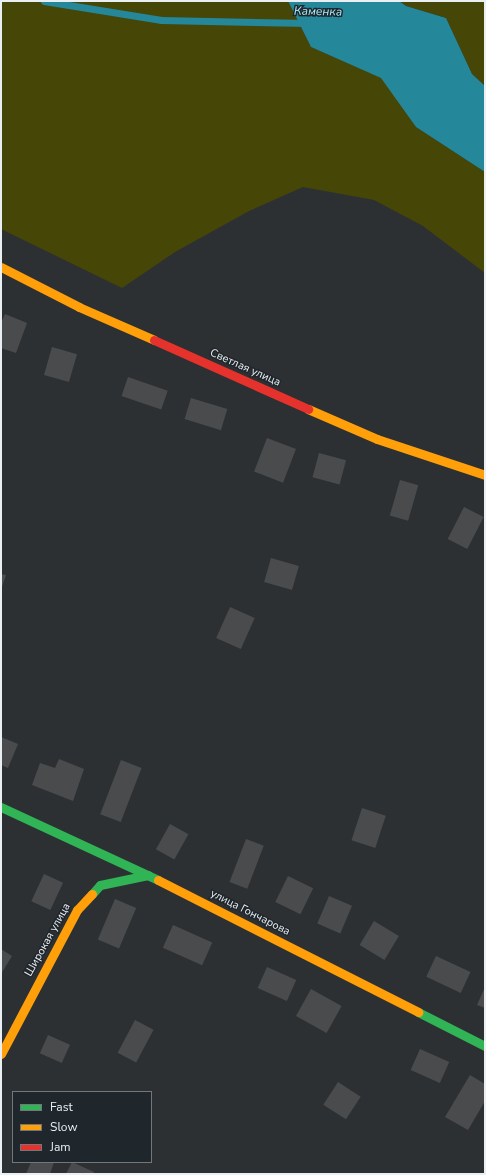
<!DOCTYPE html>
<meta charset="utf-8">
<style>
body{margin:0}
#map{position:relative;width:486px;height:1175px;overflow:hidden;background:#2d3033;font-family:"Nunito Sans",sans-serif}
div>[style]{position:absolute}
.green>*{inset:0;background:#464607}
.water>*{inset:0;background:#25879a}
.stream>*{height:7px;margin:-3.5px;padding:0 3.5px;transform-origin:3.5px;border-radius:3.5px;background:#25879a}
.building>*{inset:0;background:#4a4b4d;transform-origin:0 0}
.fast>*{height:9px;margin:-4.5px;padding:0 4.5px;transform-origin:4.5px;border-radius:4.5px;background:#30b455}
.slow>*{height:9px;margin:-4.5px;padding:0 4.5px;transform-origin:4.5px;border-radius:4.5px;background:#ff9f0a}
.jam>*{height:9px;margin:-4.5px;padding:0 4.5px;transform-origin:4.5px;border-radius:4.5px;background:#e5322d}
span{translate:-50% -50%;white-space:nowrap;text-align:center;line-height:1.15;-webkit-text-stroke:3px #20272c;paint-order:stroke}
.street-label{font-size:11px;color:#eaeff3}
.water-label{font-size:12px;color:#a3edfd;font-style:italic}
.frame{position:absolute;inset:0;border:2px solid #eaeff3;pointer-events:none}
.legend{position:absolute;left:12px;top:1091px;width:140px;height:72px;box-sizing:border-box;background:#20272c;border:1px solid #71777c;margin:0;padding:5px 7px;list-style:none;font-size:12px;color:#eaeff3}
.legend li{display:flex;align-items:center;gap:8px;height:20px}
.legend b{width:20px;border:1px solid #71777c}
</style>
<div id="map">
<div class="green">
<i style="clip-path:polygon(1px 1px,288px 1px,311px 47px,382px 78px,416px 127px,485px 172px,485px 273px,423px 226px,374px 200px,303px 187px,249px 211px,175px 252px,122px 288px,1px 229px)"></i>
<i style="clip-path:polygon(399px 1px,485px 1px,485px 86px,472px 74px,446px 18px,406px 6px)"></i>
</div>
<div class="water">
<i style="clip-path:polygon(288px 1px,399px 1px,406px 6px,446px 18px,472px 74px,485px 86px,485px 172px,416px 127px,381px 78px,311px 47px)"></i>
</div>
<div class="stream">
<i style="left:44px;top:1px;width:119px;rotate:9.2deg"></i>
<i style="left:161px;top:20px;width:148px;rotate:1.2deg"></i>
</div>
<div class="building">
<i style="clip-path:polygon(5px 314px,27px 323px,16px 353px,1px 348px,1px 323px)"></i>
<i style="left:52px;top:347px;width:26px;height:29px;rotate:16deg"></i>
<i style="left:128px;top:377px;width:42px;height:20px;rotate:19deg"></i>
<i style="left:191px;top:398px;width:38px;height:22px;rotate:17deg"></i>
<i style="left:267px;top:438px;width:31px;height:36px;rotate:21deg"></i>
<i style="left:319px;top:453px;width:28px;height:25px;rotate:15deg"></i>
<i style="left:400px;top:480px;width:19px;height:37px;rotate:16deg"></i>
<i style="left:464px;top:507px;width:22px;height:36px;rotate:27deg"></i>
<i style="left:271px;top:558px;width:29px;height:25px;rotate:16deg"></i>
<i style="clip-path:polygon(1px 574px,6px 575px,1px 590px)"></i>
<i style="left:230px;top:607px;width:27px;height:34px;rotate:24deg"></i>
<i style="clip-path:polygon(1px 737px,18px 744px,8px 768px,1px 765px)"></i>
<i style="clip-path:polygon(59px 759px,84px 769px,73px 801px,32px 785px,40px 763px,55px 768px)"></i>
<i style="left:121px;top:760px;width:22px;height:58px;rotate:21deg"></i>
<i style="left:362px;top:808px;width:25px;height:34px;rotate:18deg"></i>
<i style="left:170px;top:824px;width:21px;height:29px;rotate:29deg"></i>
<i style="left:246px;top:839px;width:19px;height:46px;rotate:21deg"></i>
<i style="left:44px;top:874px;width:21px;height:30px;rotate:25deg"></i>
<i style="left:288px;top:876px;width:28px;height:29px;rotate:26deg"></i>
<i style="left:329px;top:896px;width:25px;height:30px;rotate:23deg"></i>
<i style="left:115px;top:899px;width:23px;height:44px;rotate:23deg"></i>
<i style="left:374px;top:921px;width:29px;height:28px;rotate:31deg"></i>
<i style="left:173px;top:925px;width:43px;height:25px;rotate:24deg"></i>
<i style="clip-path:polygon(1px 949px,12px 956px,1px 974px)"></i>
<i style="left:436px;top:956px;width:38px;height:23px;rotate:25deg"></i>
<i style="left:267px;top:967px;width:32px;height:23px;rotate:24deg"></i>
<i style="clip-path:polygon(485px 987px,485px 1008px,477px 1005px)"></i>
<i style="left:311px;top:989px;width:35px;height:31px;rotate:29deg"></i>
<i style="left:135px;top:1020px;width:21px;height:37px;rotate:28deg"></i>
<i style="left:48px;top:1035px;width:24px;height:20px;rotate:24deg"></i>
<i style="left:420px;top:1049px;width:32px;height:23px;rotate:24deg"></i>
<i style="clip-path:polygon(470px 1075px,485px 1084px,485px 1101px,468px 1130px,445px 1117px)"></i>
<i style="left:338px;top:1082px;width:27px;height:27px;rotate:33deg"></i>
<i style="clip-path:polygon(31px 1162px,54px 1162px,50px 1174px,26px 1174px)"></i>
<i style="clip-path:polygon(72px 1162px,94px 1172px,93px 1174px,66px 1174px)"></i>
</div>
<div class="fast">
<i style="left:1px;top:807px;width:173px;rotate:24.9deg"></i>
<i style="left:92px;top:894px;width:12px;rotate:-48deg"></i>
<i style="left:100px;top:885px;width:49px;rotate:-11.8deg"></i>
<i style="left:418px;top:1012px;width:75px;rotate:26.9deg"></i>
</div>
<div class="slow">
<i style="left:1px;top:267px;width:88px;rotate:27.1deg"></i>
<i style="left:79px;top:307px;width:82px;rotate:23.7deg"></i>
<i style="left:308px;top:409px;width:75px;rotate:23.5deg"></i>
<i style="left:377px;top:439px;width:114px;rotate:18.4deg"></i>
<i style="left:158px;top:880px;width:292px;rotate:26.9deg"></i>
<i style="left:1px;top:1054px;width:163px;rotate:-62.2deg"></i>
<i style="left:77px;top:910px;width:22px;rotate:-47deg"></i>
</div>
<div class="jam">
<i style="left:154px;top:340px;width:169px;rotate:24.1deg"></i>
</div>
<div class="street-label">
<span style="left:245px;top:368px;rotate:24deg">Светлая улица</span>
<span style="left:250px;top:913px;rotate:27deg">улица Гончарова</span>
<span style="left:48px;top:940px;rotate:-61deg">Широкая улица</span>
</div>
<div class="water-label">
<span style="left:318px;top:12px;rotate:1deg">Каменка</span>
</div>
<div class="frame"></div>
<ul class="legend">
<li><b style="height:5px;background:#30b455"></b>Fast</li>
<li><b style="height:5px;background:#ff9f0a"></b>Slow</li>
<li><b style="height:5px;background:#e5322d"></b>Jam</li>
</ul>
</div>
